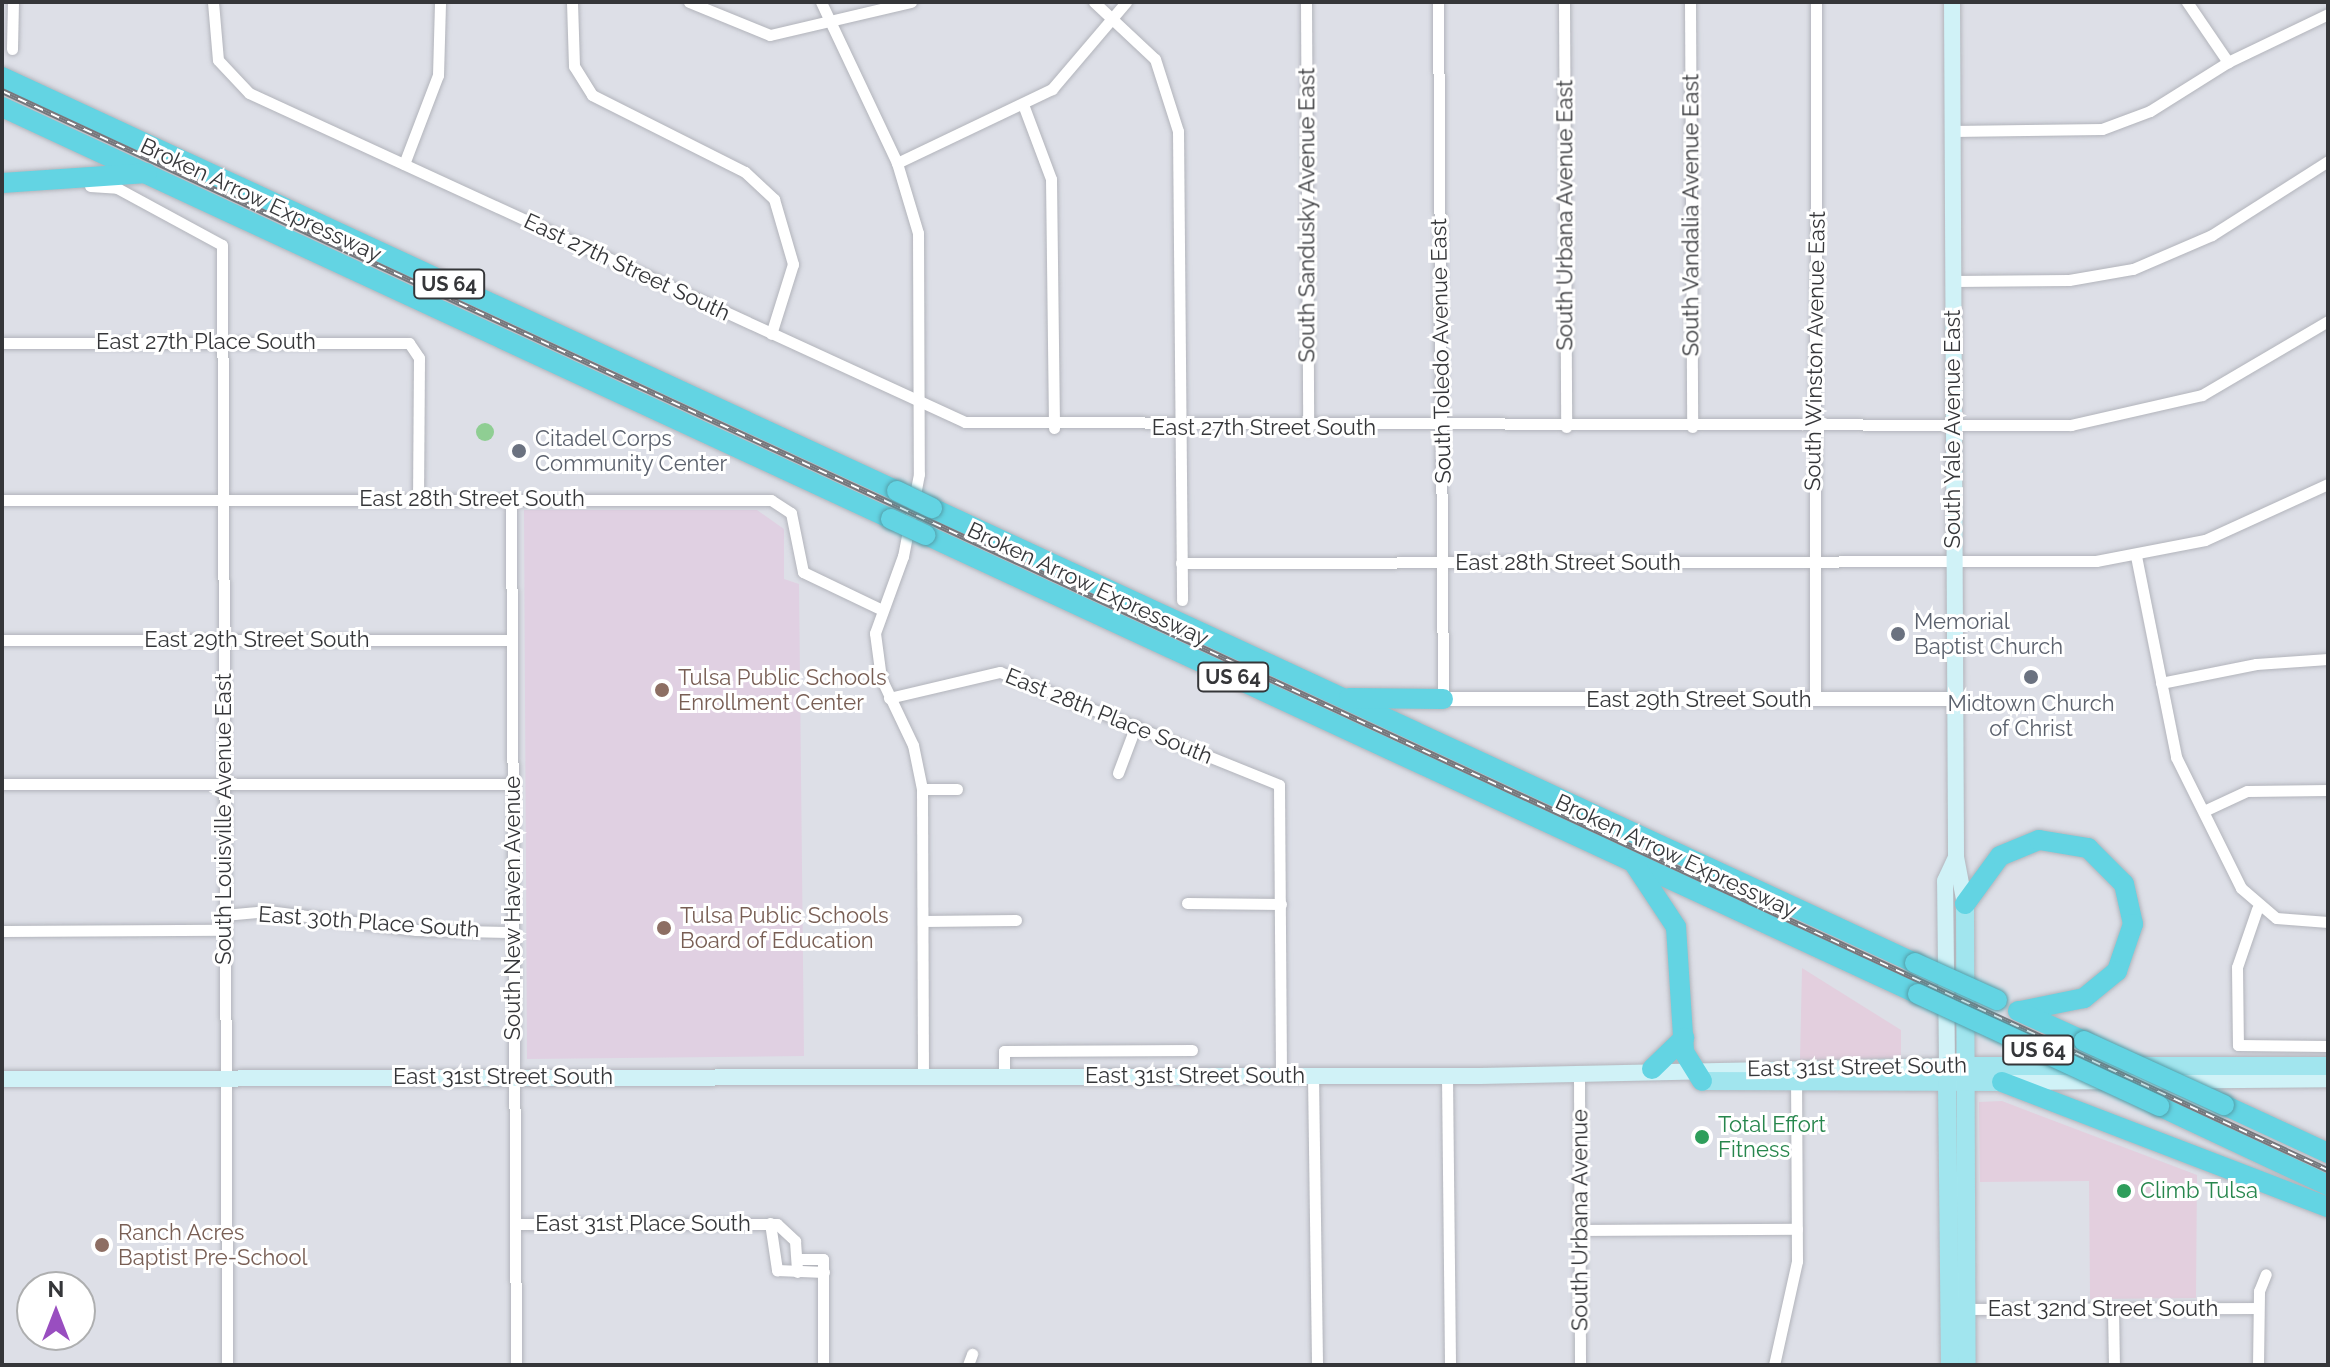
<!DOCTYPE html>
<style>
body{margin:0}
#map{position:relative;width:2330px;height:1367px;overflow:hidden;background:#dddfe7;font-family:Raleway,sans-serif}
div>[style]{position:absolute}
.commercial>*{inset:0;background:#e3cfde}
.education>*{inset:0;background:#e0d0e2}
.green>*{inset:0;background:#8fce93}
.round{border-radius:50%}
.roads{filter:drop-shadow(0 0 2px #b2b4bb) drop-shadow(0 0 2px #b2b4bb)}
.minor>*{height:11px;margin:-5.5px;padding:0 5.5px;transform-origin:5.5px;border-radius:5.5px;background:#fff}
.tertiary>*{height:14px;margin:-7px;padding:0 7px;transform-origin:7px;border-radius:7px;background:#fff}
.secondary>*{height:16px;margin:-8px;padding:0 8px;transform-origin:8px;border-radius:8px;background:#d0f2f7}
.primary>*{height:18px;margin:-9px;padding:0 9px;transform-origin:9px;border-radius:9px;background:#a1e5ee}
.motorway>*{height:20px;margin:-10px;padding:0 10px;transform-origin:10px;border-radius:10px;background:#63d4e3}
.rail>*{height:6px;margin-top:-3px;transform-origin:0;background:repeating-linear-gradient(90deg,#fff 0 9px,#76777c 0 18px);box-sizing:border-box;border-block:2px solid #76777c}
.bridges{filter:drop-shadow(0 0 2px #539da8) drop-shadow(0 0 2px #539da8)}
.motorway-bridge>*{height:20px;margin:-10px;padding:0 10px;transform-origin:10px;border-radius:10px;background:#63d4e3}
.dots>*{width:22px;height:22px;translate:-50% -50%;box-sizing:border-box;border:4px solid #fff;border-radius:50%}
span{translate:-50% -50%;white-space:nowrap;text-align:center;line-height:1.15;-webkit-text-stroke:6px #fff;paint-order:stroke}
.shield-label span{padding:2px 6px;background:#fff;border:2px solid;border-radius:6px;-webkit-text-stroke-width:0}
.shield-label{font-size:20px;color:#353639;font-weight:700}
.street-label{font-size:22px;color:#353639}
.worship-label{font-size:22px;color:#5b616d}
.left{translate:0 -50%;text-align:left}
.education-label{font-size:22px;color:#785e54}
.leisure-label{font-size:22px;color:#27864d}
.frame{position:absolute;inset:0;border:4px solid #353639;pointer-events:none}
.north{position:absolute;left:16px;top:1271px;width:80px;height:80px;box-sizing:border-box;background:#fff;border:2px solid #aeafb0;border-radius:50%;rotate:0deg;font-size:22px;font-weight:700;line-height:32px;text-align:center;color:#353639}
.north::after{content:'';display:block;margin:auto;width:28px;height:36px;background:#994ec0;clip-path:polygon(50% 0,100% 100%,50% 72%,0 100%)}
</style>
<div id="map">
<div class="commercial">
<i style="clip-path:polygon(1802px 968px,1901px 1030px,1901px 1058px,1800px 1060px)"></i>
<i style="clip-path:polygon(2002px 1101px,2197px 1175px,2196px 1298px,2090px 1299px,2089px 1181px,1980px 1182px,1979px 1102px)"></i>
</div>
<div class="education">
<i style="clip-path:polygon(524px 510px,757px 510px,784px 529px,784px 579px,799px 584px,804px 1056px,527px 1059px)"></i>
</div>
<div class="green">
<i class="round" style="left:476px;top:423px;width:18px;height:18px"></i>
</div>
<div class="roads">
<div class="minor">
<i style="left:213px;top:2px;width:58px;rotate:85.1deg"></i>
<i style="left:218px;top:60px;width:45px;rotate:46.8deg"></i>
<i style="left:249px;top:93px;width:788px;rotate:24.68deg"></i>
<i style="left:965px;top:422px;width:1106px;rotate:0.16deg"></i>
<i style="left:2071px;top:425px;width:134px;rotate:-12.9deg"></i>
<i style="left:2202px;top:395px;width:146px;rotate:-30.4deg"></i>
<i style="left:572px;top:2px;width:64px;rotate:88.2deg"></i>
<i style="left:574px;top:66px;width:34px;rotate:58deg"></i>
<i style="left:592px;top:95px;width:171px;rotate:26.7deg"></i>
<i style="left:745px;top:172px;width:40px;rotate:43deg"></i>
<i style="left:774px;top:199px;width:68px;rotate:73.7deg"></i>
<i style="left:793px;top:264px;width:73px;rotate:107.4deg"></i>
<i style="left:689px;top:2px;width:87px;rotate:22.2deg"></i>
<i style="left:770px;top:35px;width:145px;rotate:-13.2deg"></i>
<i style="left:821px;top:2px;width:178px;rotate:64.7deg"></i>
<i style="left:897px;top:163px;width:73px;rotate:73.3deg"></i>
<i style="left:918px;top:233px;width:241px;rotate:89.8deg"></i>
<i style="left:919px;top:474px;width:84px;rotate:101deg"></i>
<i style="left:903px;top:556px;width:82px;rotate:110deg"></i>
<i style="left:875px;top:633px;width:45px;rotate:82.4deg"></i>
<i style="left:881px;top:678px;width:74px;rotate:64.5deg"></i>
<i style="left:913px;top:745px;width:45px;rotate:78.4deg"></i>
<i style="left:922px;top:789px;width:287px;rotate:89.8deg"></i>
<i style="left:1094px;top:2px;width:83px;rotate:43.1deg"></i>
<i style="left:1155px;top:59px;width:76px;rotate:72.3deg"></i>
<i style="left:1178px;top:131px;width:469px;rotate:89.5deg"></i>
<i style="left:1306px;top:2px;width:426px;rotate:89.7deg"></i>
<i style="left:1438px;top:2px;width:697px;rotate:89.59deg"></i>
<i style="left:1564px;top:2px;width:425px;rotate:89.7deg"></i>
<i style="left:1690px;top:2px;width:425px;rotate:89.7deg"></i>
<i style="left:2187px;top:2px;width:73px;rotate:55.7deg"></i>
<i style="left:12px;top:49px;width:47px;rotate:-88.8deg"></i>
<i style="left:1024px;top:107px;width:77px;rotate:69.4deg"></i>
<i style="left:1051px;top:179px;width:249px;rotate:89.3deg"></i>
<i style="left:1952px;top:131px;width:150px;rotate:-0.8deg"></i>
<i style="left:2102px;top:129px;width:51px;rotate:-20.6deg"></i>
<i style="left:2150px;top:111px;width:92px;rotate:-32.1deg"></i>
<i style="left:2228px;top:62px;width:111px;rotate:-25.6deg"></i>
<i style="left:897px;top:163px;width:172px;rotate:-25.5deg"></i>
<i style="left:1052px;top:89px;width:114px;rotate:-49.6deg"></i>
<i style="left:404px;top:164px;width:95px;rotate:-69.1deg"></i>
<i style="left:438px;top:75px;width:73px;rotate:-88.4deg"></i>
<i style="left:90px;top:186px;width:27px;rotate:4deg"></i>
<i style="left:117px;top:188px;width:119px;rotate:28.5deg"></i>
<i style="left:222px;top:245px;width:1120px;rotate:89.74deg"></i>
<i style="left:1953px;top:281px;width:116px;rotate:-0.5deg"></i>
<i style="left:2069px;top:280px;width:65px;rotate:-9.8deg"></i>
<i style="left:2133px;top:269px;width:86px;rotate:-23.3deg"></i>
<i style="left:2212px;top:235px;width:138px;rotate:-32.5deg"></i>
<i style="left:2px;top:343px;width:407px"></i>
<i style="left:409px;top:343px;width:18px;rotate:56deg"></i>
<i style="left:419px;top:358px;width:141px;rotate:90.4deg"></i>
<i style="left:511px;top:499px;width:866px;rotate:89.67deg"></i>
<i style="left:2px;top:500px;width:769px"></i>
<i style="left:771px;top:500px;width:24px;rotate:33deg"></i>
<i style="left:791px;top:513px;width:60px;rotate:78.5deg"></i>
<i style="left:803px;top:572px;width:83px;rotate:25.6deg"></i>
<i style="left:2136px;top:556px;width:205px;rotate:78.7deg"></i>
<i style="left:2176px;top:757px;width:146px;rotate:63.6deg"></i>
<i style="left:2241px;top:888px;width:46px;rotate:40.6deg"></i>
<i style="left:2276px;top:918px;width:52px;rotate:4.4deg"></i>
<i style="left:1181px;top:563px;width:915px;rotate:-0.13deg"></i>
<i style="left:2096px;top:561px;width:111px;rotate:-10.9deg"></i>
<i style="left:2205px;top:540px;width:135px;rotate:-24.5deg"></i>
<i style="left:2px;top:640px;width:510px"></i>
<i style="left:2161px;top:683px;width:97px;rotate:-11.3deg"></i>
<i style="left:2256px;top:664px;width:72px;rotate:-4deg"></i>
<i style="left:889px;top:698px;width:114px;rotate:-13.2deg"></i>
<i style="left:1000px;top:672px;width:301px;rotate:22deg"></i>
<i style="left:1279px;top:785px;width:290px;rotate:89.6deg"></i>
<i style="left:1815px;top:700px;width:698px;rotate:-89.92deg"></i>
<i style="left:1118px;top:773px;width:51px;rotate:-69.4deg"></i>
<i style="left:2px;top:784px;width:511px"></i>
<i style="left:922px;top:789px;width:35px"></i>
<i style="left:2206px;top:810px;width:45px;rotate:-24.9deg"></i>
<i style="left:2247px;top:791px;width:81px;rotate:-0.7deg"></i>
<i style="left:1187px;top:903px;width:94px;rotate:0.6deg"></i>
<i style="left:2257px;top:909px;width:61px;rotate:109deg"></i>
<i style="left:2237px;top:967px;width:78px;rotate:89.3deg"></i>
<i style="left:2238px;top:1045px;width:90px;rotate:0.6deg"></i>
<i style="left:224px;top:915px;width:44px;rotate:-5.2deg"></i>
<i style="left:268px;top:911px;width:149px;rotate:7.3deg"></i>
<i style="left:416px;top:930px;width:98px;rotate:1.2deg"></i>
<i style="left:923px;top:921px;width:93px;rotate:-0.6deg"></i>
<i style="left:2px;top:931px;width:223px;rotate:-0.3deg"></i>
<i style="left:1579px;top:1075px;width:290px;rotate:89.8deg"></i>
<i style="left:1004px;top:1076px;width:25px;rotate:-90deg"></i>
<i style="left:1004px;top:1051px;width:188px;rotate:-0.3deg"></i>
<i style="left:1313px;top:1076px;width:289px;rotate:89.2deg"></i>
<i style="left:1447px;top:1076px;width:289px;rotate:89.4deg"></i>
<i style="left:770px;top:1223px;width:48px;rotate:81.5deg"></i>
<i style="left:777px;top:1270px;width:47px;rotate:2.4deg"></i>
<i style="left:516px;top:1224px;width:261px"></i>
<i style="left:777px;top:1224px;width:25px;rotate:43deg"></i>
<i style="left:795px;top:1241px;width:31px;rotate:86deg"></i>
<i style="left:1581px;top:1230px;width:216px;rotate:-0.3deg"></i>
<i style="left:797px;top:1259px;width:26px"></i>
<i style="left:823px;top:1259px;width:106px;rotate:90deg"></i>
<i style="left:1963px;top:1309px;width:295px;rotate:-0.2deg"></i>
<i style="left:2113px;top:1309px;width:56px;rotate:89deg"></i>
<i style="left:968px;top:1365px;width:12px;rotate:-70deg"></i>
<i style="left:1774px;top:1365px;width:107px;rotate:-77.5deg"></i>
<i style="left:1797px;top:1261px;width:179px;rotate:-90.3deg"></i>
<i style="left:2258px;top:1365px;width:74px;rotate:-89.2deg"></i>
<i style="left:2259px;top:1291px;width:18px;rotate:-68deg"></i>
</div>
<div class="tertiary">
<i style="left:1443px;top:699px;width:512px"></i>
</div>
<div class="secondary">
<i style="left:1952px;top:2px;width:855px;rotate:89.73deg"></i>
<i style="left:1956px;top:857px;width:48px;rotate:79.2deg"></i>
<i style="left:2px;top:1079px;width:1478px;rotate:-0.12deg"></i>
<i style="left:1480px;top:1076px;width:467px;rotate:-1.2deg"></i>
<i style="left:1947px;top:1066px;width:185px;rotate:-90.6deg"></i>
<i style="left:1945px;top:881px;width:26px;rotate:-65deg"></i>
<i style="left:2008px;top:1082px;width:320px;rotate:-0.5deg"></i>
</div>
<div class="primary">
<i style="left:1965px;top:904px;width:461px;rotate:89.8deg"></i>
<i style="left:1702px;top:1081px;width:300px;rotate:0.2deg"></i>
<i style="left:1950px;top:1365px;width:299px;rotate:-90.6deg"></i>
<i style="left:1947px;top:1066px;width:381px"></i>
</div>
<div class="motorway">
<i style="left:2px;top:77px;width:986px;rotate:24.82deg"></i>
<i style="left:2px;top:107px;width:980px;rotate:24.86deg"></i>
<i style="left:2px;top:183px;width:145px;rotate:-3.9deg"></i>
<i style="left:932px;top:508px;width:1083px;rotate:24.84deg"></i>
<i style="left:926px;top:535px;width:1093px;rotate:24.83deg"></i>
<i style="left:1349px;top:698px;width:94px;rotate:0.6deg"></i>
<i style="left:1635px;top:865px;width:74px;rotate:56.5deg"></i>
<i style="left:1676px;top:927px;width:125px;rotate:86.3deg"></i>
<i style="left:1684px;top:1052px;width:34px;rotate:58deg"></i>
<i style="left:1965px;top:904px;width:59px;rotate:-53.9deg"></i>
<i style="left:2000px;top:856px;width:42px;rotate:-22.3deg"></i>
<i style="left:2039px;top:840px;width:50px;rotate:9.3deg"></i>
<i style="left:2088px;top:848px;width:51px;rotate:45deg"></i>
<i style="left:2124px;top:884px;width:41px;rotate:77.3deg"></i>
<i style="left:2133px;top:924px;width:50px;rotate:108.8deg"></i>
<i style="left:2117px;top:971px;width:43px;rotate:140.7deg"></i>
<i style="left:2084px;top:998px;width:65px;rotate:168.5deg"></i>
<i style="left:2018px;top:1011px;width:72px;rotate:24.4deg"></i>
<i style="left:1652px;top:1069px;width:45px;rotate:-44.1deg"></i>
<i style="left:2002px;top:1082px;width:349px;rotate:21deg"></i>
<i style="left:2224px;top:1105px;width:115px;rotate:24.8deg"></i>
<i style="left:2159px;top:1106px;width:187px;rotate:25.1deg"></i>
</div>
</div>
<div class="rail">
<i style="left:2px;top:91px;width:2564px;rotate:24.89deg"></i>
</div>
<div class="bridges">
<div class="motorway-bridge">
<i style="left:897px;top:491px;width:39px;rotate:26deg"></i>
<i style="left:891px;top:519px;width:38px;rotate:25deg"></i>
<i style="left:1915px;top:963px;width:90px;rotate:24.3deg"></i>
<i style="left:1918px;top:994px;width:266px;rotate:24.9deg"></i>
<i style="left:2084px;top:1041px;width:154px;rotate:24.6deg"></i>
</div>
</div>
<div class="dots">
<i style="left:519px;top:451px;background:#6b7280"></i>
<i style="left:1898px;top:634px;background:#6b7280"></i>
<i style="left:2031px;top:677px;background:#6b7280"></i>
<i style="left:662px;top:690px;background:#8d6e63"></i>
<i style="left:664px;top:928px;background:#8d6e63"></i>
<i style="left:1702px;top:1137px;background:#2e9e5b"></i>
<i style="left:2124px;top:1191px;background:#2e9e5b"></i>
<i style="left:102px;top:1245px;background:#8d6e63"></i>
</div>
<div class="shield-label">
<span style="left:449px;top:284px">US 64</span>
<span style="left:1233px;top:677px">US 64</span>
<span style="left:2038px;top:1050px">US 64</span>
</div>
<div class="street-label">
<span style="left:261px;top:200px;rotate:25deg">Broken Arrow Expressway</span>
<span style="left:1307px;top:215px;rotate:-90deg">South Sandusky Avenue East</span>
<span style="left:1565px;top:215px;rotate:-90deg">South Urbana Avenue East</span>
<span style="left:1691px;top:215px;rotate:-90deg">South Vandalia Avenue East</span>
<span style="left:627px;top:267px;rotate:25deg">East 27th Street South</span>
<span style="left:206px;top:342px">East 27th Place South</span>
<span style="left:1441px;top:351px;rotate:-91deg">South Toledo Avenue East</span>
<span style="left:1815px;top:351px;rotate:-89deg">South Winston Avenue East</span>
<span style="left:1264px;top:428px">East 27th Street South</span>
<span style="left:1953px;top:429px;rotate:-90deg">South Yale Avenue East</span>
<span style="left:472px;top:499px">East 28th Street South</span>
<span style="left:1568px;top:563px">East 28th Street South</span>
<span style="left:1088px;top:584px;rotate:25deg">Broken Arrow Expressway</span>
<span style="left:257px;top:640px">East 29th Street South</span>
<span style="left:1699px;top:700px">East 29th Street South</span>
<span style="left:1109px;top:716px;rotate:22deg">East 28th Place South</span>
<span style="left:224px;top:819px;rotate:-90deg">South Louisville Avenue East</span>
<span style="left:1676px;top:856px;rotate:25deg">Broken Arrow Expressway</span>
<span style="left:513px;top:908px;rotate:-90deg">South New Haven Avenue</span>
<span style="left:369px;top:922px;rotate:4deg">East 30th Place South</span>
<span style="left:1857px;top:1067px;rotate:-1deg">East 31st Street South</span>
<span style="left:1195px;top:1076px">East 31st Street South</span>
<span style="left:503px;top:1077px">East 31st Street South</span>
<span style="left:1580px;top:1220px;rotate:-90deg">South Urbana Avenue</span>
<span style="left:643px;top:1224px">East 31st Place South</span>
<span style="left:2103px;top:1309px">East 32nd Street South</span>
</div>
<div class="worship-label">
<span class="left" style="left:535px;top:451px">Citadel Corps<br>Community Center</span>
<span class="left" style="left:1914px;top:634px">Memorial<br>Baptist Church</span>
<span style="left:2031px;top:716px">Midtown Church<br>of Christ</span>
</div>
<div class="education-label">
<span class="left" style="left:678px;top:690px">Tulsa Public Schools<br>Enrollment Center</span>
<span class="left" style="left:680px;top:928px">Tulsa Public Schools<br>Board of Education</span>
<span class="left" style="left:118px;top:1245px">Ranch Acres<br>Baptist Pre-School</span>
</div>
<div class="leisure-label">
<span class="left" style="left:1718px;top:1137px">Total Effort<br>Fitness</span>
<span class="left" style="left:2140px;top:1191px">Climb Tulsa</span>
</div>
<div class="frame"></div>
<div class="north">N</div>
</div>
